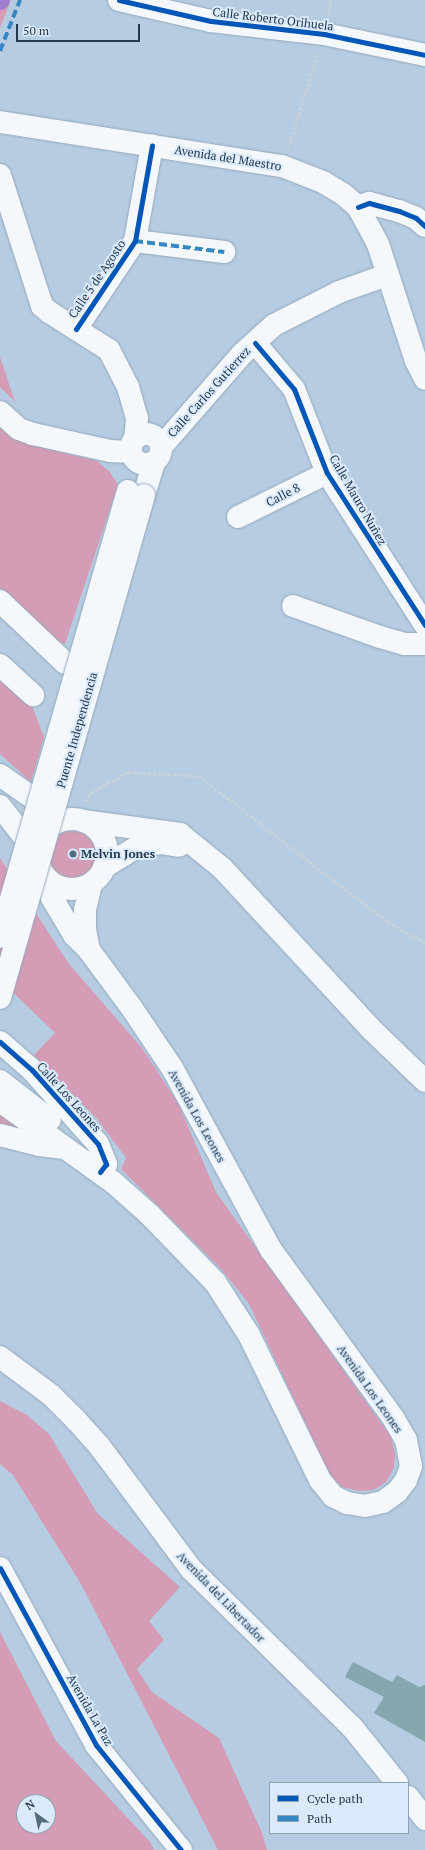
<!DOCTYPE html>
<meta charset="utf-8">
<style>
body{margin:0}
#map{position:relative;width:425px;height:1850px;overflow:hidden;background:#b5cce2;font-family:"PT Serif",serif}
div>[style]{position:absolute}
.green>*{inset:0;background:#d49cb5}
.round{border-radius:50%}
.canal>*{height:17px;margin:-8.5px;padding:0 8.5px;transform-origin:8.5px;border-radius:8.5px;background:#a07ed0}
.building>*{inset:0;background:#86a7ae}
.path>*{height:2.5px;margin-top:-1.25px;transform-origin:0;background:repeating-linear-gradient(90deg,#c9d1d8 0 3px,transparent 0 5px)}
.roads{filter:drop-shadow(0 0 1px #95a9bd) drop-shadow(0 0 1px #95a9bd)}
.minor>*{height:22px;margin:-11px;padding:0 11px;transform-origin:11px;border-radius:11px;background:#f4f7fb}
.major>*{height:22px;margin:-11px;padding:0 11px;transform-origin:11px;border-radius:11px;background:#f4f7fb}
.major>.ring{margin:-11px;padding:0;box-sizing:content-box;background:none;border:22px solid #f4f7fb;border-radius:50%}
.bridges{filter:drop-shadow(0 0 1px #95a9bd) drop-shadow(0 0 1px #95a9bd)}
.major-bridge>*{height:22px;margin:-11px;padding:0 11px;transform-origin:11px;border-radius:11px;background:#f4f7fb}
.quiet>*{height:4px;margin-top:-2px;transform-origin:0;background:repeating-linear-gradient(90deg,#3687c2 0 8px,transparent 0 12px)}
.cycleway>*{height:5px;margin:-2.5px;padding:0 2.5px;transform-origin:2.5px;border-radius:2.5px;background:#0057b8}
.dots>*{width:11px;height:11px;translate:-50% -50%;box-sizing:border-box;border:2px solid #daeafa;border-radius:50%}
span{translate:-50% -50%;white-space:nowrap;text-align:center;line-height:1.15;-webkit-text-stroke:4px #daeafa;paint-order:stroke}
.street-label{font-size:12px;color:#22384c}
.poi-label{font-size:12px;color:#22384c;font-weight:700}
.left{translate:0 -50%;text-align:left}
.legend{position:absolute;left:269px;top:1782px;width:140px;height:52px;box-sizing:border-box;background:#daeafa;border:1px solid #90a3b4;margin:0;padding:5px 7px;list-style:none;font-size:12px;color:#22384c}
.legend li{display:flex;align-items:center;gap:8px;height:20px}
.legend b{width:20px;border:1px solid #90a3b4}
.north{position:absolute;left:16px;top:1794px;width:40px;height:40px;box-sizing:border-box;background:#daeafa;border:1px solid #90a3b4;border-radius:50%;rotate:327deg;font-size:11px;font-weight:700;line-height:16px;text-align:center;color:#22384c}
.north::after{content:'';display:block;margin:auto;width:14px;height:18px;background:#556c80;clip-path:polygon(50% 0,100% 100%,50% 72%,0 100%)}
.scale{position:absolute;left:16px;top:24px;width:124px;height:18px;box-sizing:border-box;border:2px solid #22384c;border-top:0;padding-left:5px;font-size:12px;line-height:14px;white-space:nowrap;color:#22384c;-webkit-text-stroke:3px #daeafa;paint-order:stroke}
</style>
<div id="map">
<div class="green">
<i style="clip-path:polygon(0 0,11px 0,0 28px)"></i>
<i style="clip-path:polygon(0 357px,15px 402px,0 387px)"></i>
<i style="clip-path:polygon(0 427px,27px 444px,97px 461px,110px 472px,118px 485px,65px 644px,52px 639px,0 588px)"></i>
<i style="clip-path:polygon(0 676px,33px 708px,44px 737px,31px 782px,0 754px)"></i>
<i class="round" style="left:48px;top:831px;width:48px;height:48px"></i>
<i style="clip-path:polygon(0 858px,69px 964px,142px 1048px,178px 1103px,216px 1192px,391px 1437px,395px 1454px,394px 1468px,386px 1482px,374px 1490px,359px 1491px,342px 1487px,330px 1475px,249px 1304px,222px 1270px,121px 1169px,126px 1158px,97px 1119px,34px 1055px,55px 1033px,0 980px)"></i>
<i style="clip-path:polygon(0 1114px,36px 1137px,0 1128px)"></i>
<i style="clip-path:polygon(0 1401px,27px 1415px,49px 1434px,98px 1514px,180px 1587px,149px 1621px,164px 1640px,137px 1669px,152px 1692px,219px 1738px,262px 1833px,267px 1850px,218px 1850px,81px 1584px,13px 1475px,0 1464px)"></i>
<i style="clip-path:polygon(evenodd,0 1632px,56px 1741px,150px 1842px,154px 1850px,0 1850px,0 1632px,24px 1802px,48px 1802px,48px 1826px,24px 1826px,24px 1802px)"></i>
</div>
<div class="canal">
<i style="left:0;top:1px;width:1px;rotate:-45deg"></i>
</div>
<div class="building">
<i style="clip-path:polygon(353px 1662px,392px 1682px,397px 1675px,419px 1687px,425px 1685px,425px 1742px,374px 1713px,384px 1697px,345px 1677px)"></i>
</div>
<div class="path">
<i style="left:328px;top:16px;width:16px;rotate:-79deg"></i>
<i style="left:288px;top:148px;width:101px;rotate:-72.6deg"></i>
<i style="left:86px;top:802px;width:10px;rotate:-66deg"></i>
<i style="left:90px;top:793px;width:43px;rotate:-28.9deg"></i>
<i style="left:128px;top:772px;width:71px;rotate:3.2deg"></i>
<i style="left:199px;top:776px;width:239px;rotate:37.7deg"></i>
<i style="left:388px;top:922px;width:43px;rotate:29.6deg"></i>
</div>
<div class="roads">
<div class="minor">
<i style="left:119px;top:0;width:94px;rotate:12.9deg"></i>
<i style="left:211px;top:21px;width:114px;rotate:6.6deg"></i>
<i style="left:324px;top:34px;width:103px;rotate:11.7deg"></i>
<i style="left:358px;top:207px;width:12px;rotate:-20deg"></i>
<i style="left:369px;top:203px;width:31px;rotate:15deg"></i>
<i style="left:399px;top:211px;width:18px;rotate:22deg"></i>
<i style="left:416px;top:218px;width:12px;rotate:42deg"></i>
<i style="left:135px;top:241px;width:90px;rotate:7deg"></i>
<i style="left:76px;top:329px;width:106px;rotate:-56.2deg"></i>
<i style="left:135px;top:241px;width:97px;rotate:-79.9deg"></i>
<i style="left:255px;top:343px;width:60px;rotate:49.7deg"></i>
<i style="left:294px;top:389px;width:90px;rotate:68.6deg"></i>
<i style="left:327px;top:473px;width:181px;rotate:57.2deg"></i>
<i style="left:238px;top:517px;width:99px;rotate:-26.3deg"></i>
<i style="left:0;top:601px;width:90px;rotate:43.6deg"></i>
<i style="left:293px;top:606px;width:92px;rotate:19.6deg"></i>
<i style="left:380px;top:637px;width:26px;rotate:16deg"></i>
<i style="left:405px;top:644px;width:20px"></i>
<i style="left:0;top:665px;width:45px;rotate:42.3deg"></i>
<i style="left:0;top:1042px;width:43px;rotate:41.2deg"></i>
<i style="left:32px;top:1070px;width:99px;rotate:48.3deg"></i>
<i style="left:98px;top:1144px;width:22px;rotate:68deg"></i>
<i style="left:106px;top:1164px;width:10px;rotate:127deg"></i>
</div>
<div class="major">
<i style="left:0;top:122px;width:285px;rotate:8.9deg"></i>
<i style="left:282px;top:166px;width:44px;rotate:21.3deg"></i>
<i style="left:323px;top:182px;width:23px;rotate:31deg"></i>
<i style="left:343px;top:194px;width:20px;rotate:41deg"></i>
<i style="left:358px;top:207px;width:42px;rotate:61.6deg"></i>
<i style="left:378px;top:244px;width:123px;rotate:72deg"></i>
<i style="left:416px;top:361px;width:20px;rotate:63deg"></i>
<i style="left:0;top:175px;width:138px;rotate:72.2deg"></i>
<i style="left:42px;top:306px;width:9px;rotate:41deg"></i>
<i style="left:49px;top:312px;width:71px;rotate:32.3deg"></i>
<i style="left:109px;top:350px;width:42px;rotate:62.8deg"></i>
<i style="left:128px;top:387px;width:32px;rotate:74deg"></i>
<i style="left:137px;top:418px;width:21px;rotate:95deg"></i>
<i style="left:0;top:412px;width:25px;rotate:42deg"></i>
<i style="left:19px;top:429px;width:15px;rotate:20deg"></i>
<i style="left:33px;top:434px;width:79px;rotate:12.4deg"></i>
<i style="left:110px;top:451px;width:21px;rotate:3deg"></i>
<i class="ring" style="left:131px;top:434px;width:8px;height:8px"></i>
<i style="left:161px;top:447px;width:123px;rotate:-48.9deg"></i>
<i style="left:242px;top:354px;width:43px;rotate:-42.2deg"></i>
<i style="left:274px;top:325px;width:73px;rotate:-26.9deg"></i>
<i style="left:339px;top:292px;width:51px;rotate:-19.5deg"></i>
<i style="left:144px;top:495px;width:34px;rotate:-73deg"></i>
<i style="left:0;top:775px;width:66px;rotate:35.1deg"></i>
<i style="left:0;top:806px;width:36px;rotate:52deg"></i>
<i style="left:22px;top:834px;width:25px;rotate:61deg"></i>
<i class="ring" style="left:37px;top:819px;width:48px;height:48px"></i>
<i style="left:83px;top:821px;width:98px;rotate:7.6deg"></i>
<i style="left:180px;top:834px;width:54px;rotate:39deg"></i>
<i style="left:222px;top:868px;width:219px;rotate:47.2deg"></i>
<i style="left:371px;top:1029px;width:75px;rotate:43.9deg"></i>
<i style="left:104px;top:867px;width:42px;rotate:-31.4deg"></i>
<i style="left:140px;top:845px;width:21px;rotate:-5deg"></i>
<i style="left:161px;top:843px;width:18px;rotate:9deg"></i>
<i style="left:89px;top:950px;width:21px;rotate:-101deg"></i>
<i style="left:85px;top:929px;width:19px;rotate:-90deg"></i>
<i style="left:85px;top:910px;width:27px;rotate:-77deg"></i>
<i style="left:0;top:1081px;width:63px;rotate:38deg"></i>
<i style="left:0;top:1101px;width:140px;rotate:35.7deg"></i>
<i style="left:114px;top:1183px;width:47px;rotate:41.5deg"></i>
<i style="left:149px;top:1214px;width:95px;rotate:45.9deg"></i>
<i style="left:215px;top:1282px;width:63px;rotate:57.3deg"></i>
<i style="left:249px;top:1335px;width:161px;rotate:63.9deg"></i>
<i style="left:320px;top:1480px;width:21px;rotate:51deg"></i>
<i style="left:333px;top:1496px;width:16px;rotate:27deg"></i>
<i style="left:347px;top:1503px;width:18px;rotate:9deg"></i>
<i style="left:365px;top:1506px;width:18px;rotate:-13deg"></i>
<i style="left:383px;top:1502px;width:17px;rotate:-36deg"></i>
<i style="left:397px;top:1492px;width:15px;rotate:-53deg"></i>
<i style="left:406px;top:1480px;width:15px;rotate:-70deg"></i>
<i style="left:411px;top:1466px;width:26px;rotate:-101deg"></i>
<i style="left:406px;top:1440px;width:24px;rotate:-120deg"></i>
<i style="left:394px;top:1419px;width:209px;rotate:-126deg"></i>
<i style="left:271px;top:1250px;width:207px;rotate:-118.5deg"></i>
<i style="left:172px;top:1068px;width:73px;rotate:-123.9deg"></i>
<i style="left:131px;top:1007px;width:71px;rotate:-126.4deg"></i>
<i style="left:89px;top:950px;width:21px;rotate:-135deg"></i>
<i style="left:74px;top:935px;width:43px;rotate:-120.7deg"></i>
<i style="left:52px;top:898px;width:18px;rotate:-103deg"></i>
<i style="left:0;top:1135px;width:40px;rotate:14.4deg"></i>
<i style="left:39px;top:1145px;width:26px;rotate:7deg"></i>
<i style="left:0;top:1357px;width:64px;rotate:36.7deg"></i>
<i style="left:51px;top:1395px;width:35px;rotate:45deg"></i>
<i style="left:76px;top:1420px;width:36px;rotate:48deg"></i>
<i style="left:100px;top:1447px;width:152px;rotate:53.3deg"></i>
<i style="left:191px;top:1569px;width:226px;rotate:44.5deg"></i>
<i style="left:352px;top:1727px;width:72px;rotate:51.2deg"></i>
<i style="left:0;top:1568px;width:201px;rotate:61.5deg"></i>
<i style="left:96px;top:1745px;width:135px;rotate:51deg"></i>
<i style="left:408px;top:1797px;width:28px;rotate:52deg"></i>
</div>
</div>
<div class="bridges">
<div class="major-bridge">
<i style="left:0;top:937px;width:464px;rotate:-74deg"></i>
<i style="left:0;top:998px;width:523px;rotate:-74.02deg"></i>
</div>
</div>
<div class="quiet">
<i style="left:0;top:51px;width:55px;rotate:-68.6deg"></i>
<i style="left:135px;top:241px;width:90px;rotate:7deg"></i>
</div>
<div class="cycleway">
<i style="left:119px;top:0;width:94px;rotate:12.9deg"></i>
<i style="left:211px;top:21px;width:114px;rotate:6.6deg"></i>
<i style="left:324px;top:34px;width:103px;rotate:11.7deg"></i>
<i style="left:358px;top:207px;width:12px;rotate:-20deg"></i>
<i style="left:369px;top:203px;width:31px;rotate:15deg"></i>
<i style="left:399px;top:211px;width:18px;rotate:22deg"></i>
<i style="left:416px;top:218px;width:12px;rotate:42deg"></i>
<i style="left:76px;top:329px;width:106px;rotate:-56.2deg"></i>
<i style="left:135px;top:241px;width:97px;rotate:-79.9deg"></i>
<i style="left:255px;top:343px;width:60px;rotate:49.7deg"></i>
<i style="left:294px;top:389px;width:90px;rotate:68.6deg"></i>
<i style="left:327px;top:473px;width:181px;rotate:57.2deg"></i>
<i style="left:0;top:1042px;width:43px;rotate:41.2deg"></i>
<i style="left:32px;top:1070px;width:99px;rotate:48.3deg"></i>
<i style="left:98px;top:1144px;width:22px;rotate:68deg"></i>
<i style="left:106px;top:1164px;width:10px;rotate:127deg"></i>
<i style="left:0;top:1568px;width:201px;rotate:61.5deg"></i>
<i style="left:96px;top:1745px;width:135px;rotate:51deg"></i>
</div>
<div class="dots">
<i style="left:73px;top:854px;background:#556c80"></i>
</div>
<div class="street-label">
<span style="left:273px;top:19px;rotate:7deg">Calle Roberto Orihuela</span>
<span style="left:228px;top:158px;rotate:9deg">Avenida del Maestro</span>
<span style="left:97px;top:279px;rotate:-56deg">Calle 5 de Agosto</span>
<span style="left:209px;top:392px;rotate:-48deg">Calle Carlos Gutierrez</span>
<span style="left:283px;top:495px;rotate:-27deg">Calle 8</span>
<span style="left:358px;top:500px;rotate:60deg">Calle Mauro Nuñez</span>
<span style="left:77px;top:730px;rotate:-74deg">Puente Independencia</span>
<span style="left:69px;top:1097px;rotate:48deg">Calle Los Leones</span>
<span style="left:197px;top:1116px;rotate:61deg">Avenida Los Leones</span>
<span style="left:370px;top:1389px;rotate:55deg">Avenida Los Leones</span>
<span style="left:221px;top:1597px;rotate:46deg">Avenida del Libertador</span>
<span style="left:90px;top:1710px;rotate:60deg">Avenida La Paz</span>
</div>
<div class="poi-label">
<span class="left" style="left:81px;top:854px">Melvin Jones</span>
</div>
<ul class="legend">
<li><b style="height:5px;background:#0057b8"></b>Cycle path</li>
<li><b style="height:5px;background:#3687c2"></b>Path</li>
</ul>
<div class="north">N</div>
<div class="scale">50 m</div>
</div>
